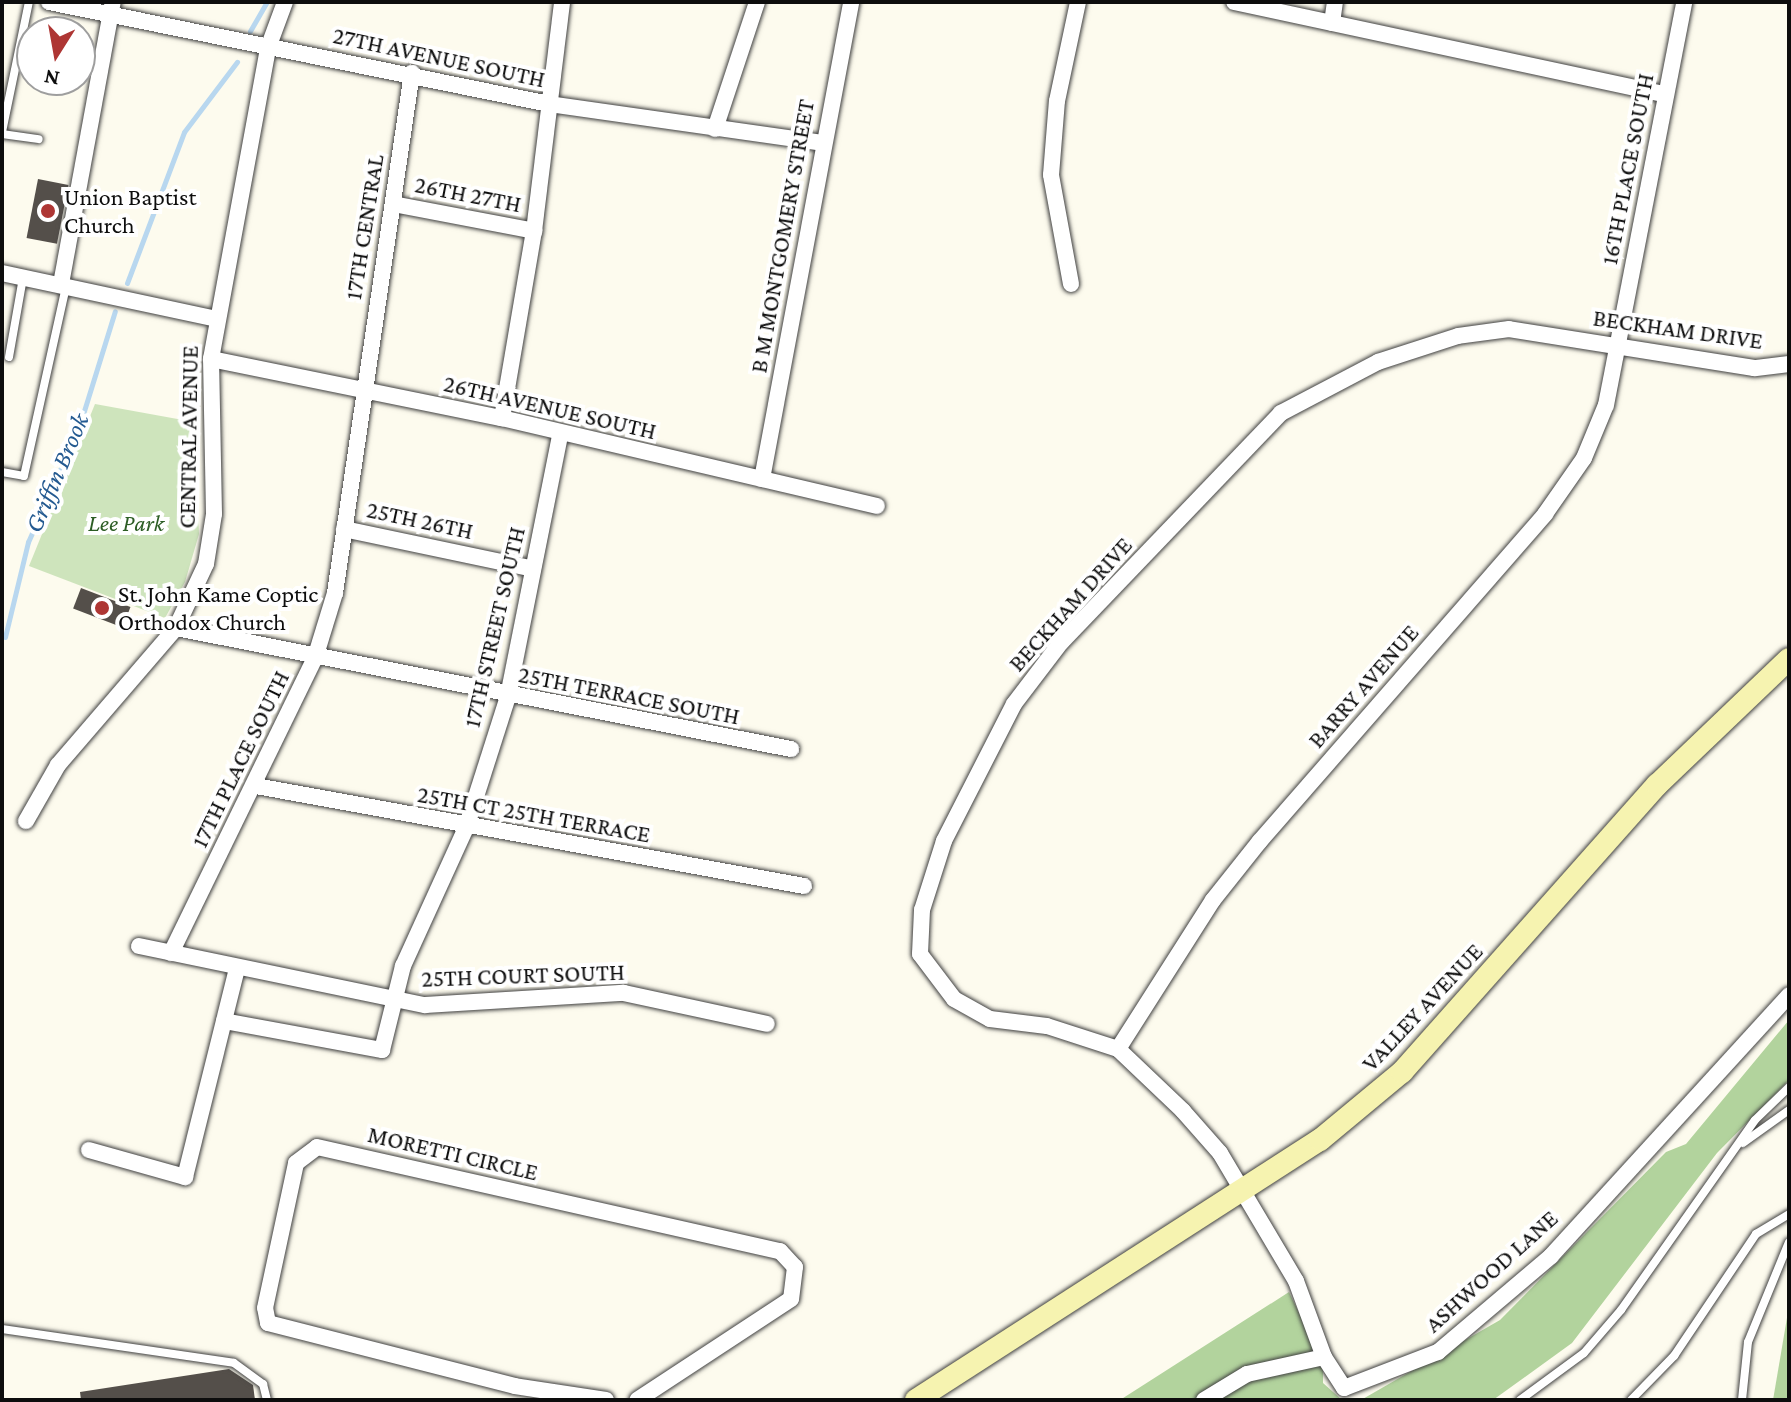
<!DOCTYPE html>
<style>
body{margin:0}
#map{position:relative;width:1791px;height:1402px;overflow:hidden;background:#fdfbee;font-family:"Crimson Pro",serif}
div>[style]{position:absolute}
.green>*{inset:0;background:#cee4bc}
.forest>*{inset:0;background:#b2d39d}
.stream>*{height:5px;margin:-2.5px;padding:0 2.5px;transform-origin:2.5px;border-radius:2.5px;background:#b8d7ef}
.building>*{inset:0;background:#544f4a;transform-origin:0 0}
.roads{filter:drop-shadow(0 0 2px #404040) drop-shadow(0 0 2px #404040)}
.lane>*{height:8px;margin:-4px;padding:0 4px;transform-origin:4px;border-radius:4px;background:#fff}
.street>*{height:16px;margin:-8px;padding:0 8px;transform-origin:8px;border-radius:8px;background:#fff}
.secondary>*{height:22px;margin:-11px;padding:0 11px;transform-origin:11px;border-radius:11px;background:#f6f3b0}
.dots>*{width:22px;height:22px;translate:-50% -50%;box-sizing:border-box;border:4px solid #fff;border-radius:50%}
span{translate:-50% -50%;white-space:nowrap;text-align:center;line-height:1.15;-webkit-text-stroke:8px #fff;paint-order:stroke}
.street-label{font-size:24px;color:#0d0d0d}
.poi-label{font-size:24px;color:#0d0d0d}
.left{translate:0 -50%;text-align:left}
.park-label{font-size:24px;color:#2c5d24;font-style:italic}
.water-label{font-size:26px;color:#245a91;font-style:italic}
.frame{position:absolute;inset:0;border:4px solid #0d0d0d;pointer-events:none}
.north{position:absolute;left:16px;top:16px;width:80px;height:80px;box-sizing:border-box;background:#fff;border:2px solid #9e9e9e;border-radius:50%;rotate:191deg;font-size:22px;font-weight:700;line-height:32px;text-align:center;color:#0d0d0d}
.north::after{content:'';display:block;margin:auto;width:28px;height:36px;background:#ae3634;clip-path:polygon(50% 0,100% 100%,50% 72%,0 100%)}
</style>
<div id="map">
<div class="green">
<i style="clip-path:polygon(95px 404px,194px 422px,199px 534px,185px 582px,165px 618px,29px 566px)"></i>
</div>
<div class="forest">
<i style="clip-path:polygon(1789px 1020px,1789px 1080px,1717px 1153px,1572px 1343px,1493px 1400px,1361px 1400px,1500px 1320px,1666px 1152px,1686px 1144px)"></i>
<i style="clip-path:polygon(1289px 1292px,1323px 1363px,1323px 1383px,1342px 1400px,1120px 1400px)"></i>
<i style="clip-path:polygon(1789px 1306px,1789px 1400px,1773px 1400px)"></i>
</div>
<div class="stream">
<i style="left:250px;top:31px;width:34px;rotate:-60deg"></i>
<i style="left:127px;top:283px;width:161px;rotate:-69.3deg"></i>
<i style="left:184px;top:132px;width:88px;rotate:-52.9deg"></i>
<i style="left:5px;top:637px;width:98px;rotate:-76.4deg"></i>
<i style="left:28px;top:542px;width:126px;rotate:-66.1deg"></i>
<i style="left:79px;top:427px;width:121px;rotate:-72.8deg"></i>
</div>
<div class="building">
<i style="left:38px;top:179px;width:31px;height:60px;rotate:11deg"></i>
<i style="left:81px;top:588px;width:53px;height:22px;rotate:21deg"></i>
<i style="clip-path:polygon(229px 1369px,253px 1385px,255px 1400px,81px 1400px,80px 1392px)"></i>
</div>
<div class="roads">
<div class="lane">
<i style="left:2px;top:132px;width:133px;rotate:-78.3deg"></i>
<i style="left:2px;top:134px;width:37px;rotate:8deg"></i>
<i style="left:9px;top:357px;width:80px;rotate:-80deg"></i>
<i style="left:2px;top:472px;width:22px;rotate:10deg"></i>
<i style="left:24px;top:476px;width:194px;rotate:-77.5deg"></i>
<i style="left:1743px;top:1143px;width:57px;rotate:-35.7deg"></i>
<i style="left:2px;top:1329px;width:234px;rotate:8.3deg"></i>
<i style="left:234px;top:1363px;width:36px;rotate:36deg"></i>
<i style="left:263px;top:1384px;width:16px;rotate:76deg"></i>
<i style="left:1520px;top:1400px;width:79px;rotate:-36.3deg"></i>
<i style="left:1584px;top:1353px;width:57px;rotate:-49.3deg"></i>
<i style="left:1621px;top:1310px;width:232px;rotate:-54.8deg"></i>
<i style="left:1755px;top:1120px;width:47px;rotate:-44.1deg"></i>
<i style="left:1631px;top:1400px;width:62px;rotate:-45.7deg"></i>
<i style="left:1674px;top:1356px;width:147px;rotate:-56.1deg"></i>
<i style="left:1756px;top:1234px;width:39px;rotate:-31deg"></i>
<i style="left:1742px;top:1400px;width:58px;rotate:-84.1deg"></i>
<i style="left:1748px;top:1342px;width:108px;rotate:-67.7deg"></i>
</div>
<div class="street">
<i style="left:49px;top:2px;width:510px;rotate:11.53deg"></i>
<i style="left:549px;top:104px;width:277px;rotate:8.1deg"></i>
<i style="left:1234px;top:2px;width:442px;rotate:12.1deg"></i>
<i style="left:1332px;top:23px;width:21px;rotate:-82deg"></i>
<i style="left:715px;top:129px;width:134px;rotate:-71.7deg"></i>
<i style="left:393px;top:204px;width:144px;rotate:10.8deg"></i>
<i style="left:2px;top:273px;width:220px;rotate:12.1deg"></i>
<i style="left:61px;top:284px;width:287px;rotate:-79.6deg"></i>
<i style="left:1071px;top:284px;width:111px;rotate:-100.4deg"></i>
<i style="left:1051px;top:175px;width:74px;rotate:-85.4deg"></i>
<i style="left:1057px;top:101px;width:101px;rotate:-78deg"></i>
<i style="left:211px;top:359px;width:297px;rotate:11.5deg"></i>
<i style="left:502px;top:418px;width:385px;rotate:13.2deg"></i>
<i style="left:1789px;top:364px;width:35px;rotate:173deg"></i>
<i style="left:1754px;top:368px;width:248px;rotate:-171deg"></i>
<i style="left:1509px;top:329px;width:51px;rotate:172.2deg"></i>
<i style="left:1458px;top:336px;width:84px;rotate:162deg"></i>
<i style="left:1378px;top:362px;width:110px;rotate:152.3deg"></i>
<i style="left:1281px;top:413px;width:316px;rotate:133.8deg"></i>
<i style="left:1062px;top:641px;width:79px;rotate:127.3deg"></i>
<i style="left:1014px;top:704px;width:154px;rotate:117.1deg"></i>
<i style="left:944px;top:841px;width:72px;rotate:107.7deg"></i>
<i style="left:922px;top:910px;width:44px;rotate:92.6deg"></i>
<i style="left:920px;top:954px;width:56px;rotate:52.9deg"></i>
<i style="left:954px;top:999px;width:41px;rotate:29.1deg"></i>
<i style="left:990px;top:1019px;width:57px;rotate:7deg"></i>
<i style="left:1047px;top:1026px;width:75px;rotate:17.9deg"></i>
<i style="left:1118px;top:1049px;width:90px;rotate:43.6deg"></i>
<i style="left:1183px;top:1111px;width:56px;rotate:48.6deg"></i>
<i style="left:1220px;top:1153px;width:149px;rotate:59.3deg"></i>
<i style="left:1296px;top:1281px;width:81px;rotate:69.8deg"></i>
<i style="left:1324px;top:1357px;width:37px;rotate:57deg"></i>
<i style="left:1344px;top:1388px;width:101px;rotate:-21deg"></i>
<i style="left:1438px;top:1352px;width:148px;rotate:-40.3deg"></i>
<i style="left:1551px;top:1256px;width:353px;rotate:-47.6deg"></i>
<i style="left:502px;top:418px;width:190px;rotate:-80.3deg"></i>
<i style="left:534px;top:231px;width:231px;rotate:-83deg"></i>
<i style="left:762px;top:479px;width:485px;rotate:-79.4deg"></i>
<i style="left:344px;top:529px;width:193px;rotate:11.9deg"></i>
<i style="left:176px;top:628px;width:627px;rotate:11.13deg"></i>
<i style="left:256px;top:786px;width:557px;rotate:10.34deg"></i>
<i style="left:26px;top:821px;width:64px;rotate:-60.3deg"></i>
<i style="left:58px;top:765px;width:181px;rotate:-49.3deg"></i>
<i style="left:176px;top:628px;width:71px;rotate:-64.9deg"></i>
<i style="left:206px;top:564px;width:51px;rotate:-80.9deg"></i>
<i style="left:214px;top:514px;width:155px;rotate:-91.1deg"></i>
<i style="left:211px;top:359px;width:316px;rotate:-79.6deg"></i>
<i style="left:268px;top:48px;width:49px;rotate:-69.7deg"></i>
<i style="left:139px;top:946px;width:292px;rotate:11.7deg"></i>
<i style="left:425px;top:1005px;width:199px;rotate:-3.5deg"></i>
<i style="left:624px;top:993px;width:146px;rotate:12.2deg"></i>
<i style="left:171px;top:953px;width:328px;rotate:-64deg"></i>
<i style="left:315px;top:658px;width:68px;rotate:-72.9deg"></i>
<i style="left:335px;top:593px;width:526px;rotate:-81.58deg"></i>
<i style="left:224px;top:1021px;width:161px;rotate:10.4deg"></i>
<i style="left:382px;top:1050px;width:87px;rotate:-76deg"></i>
<i style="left:403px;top:966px;width:152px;rotate:-65.5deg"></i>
<i style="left:466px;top:828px;width:139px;rotate:-72.3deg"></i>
<i style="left:508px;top:696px;width:265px;rotate:-78.7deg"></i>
<i style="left:1118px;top:1049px;width:177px;rotate:-57.5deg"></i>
<i style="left:1213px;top:900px;width:75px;rotate:-51.5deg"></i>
<i style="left:1260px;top:841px;width:434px;rotate:-48.9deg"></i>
<i style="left:1545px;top:514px;width:68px;rotate:-55.1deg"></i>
<i style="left:1584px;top:458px;width:57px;rotate:-67.5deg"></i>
<i style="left:1606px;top:405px;width:410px;rotate:-79deg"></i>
<i style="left:89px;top:1150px;width:100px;rotate:15.7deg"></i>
<i style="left:185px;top:1177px;width:214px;rotate:-76deg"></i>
<i style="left:606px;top:1400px;width:92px;rotate:-171.3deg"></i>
<i style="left:515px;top:1386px;width:255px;rotate:-165.7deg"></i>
<i style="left:268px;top:1323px;width:15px;rotate:-101deg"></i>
<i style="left:265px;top:1308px;width:148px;rotate:-77.9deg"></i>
<i style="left:296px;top:1163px;width:26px;rotate:-37deg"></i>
<i style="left:317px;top:1147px;width:475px;rotate:12.7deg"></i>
<i style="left:780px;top:1251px;width:22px;rotate:47deg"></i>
<i style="left:795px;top:1267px;width:32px;rotate:97deg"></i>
<i style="left:791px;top:1299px;width:184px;rotate:146.7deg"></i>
<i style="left:1204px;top:1400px;width:50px;rotate:-31.2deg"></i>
<i style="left:1247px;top:1374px;width:79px;rotate:-12.4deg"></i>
</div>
<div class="secondary">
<i style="left:916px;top:1400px;width:480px;rotate:-32.8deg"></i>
<i style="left:1320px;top:1140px;width:107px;rotate:-39.7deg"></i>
<i style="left:1402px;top:1072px;width:384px;rotate:-48.4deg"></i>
<i style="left:1657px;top:785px;width:182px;rotate:-43.7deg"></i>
</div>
</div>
<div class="dots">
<i style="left:48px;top:211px;background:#ae3634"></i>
<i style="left:102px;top:608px;background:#ae3634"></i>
</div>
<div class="street-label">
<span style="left:439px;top:57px;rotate:12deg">27TH AVENUE SOUTH</span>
<span style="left:1627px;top:169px;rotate:-79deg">16TH PLACE SOUTH</span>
<span style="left:468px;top:194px;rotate:11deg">26TH 27TH</span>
<span style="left:364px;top:227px;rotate:-81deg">17TH CENTRAL</span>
<span style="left:782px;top:236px;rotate:-80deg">B M MONTGOMERY STREET</span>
<span style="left:1678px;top:329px;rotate:8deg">BECKHAM DRIVE</span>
<span style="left:550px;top:407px;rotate:13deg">26TH AVENUE SOUTH</span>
<span style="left:188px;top:437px;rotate:-89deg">CENTRAL AVENUE</span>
<span style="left:420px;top:520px;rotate:12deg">25TH 26TH</span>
<span style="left:1070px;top:604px;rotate:-48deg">BECKHAM DRIVE</span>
<span style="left:494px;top:627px;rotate:-77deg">17TH STREET SOUTH</span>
<span style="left:1363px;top:686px;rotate:-49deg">BARRY AVENUE</span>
<span style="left:629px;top:695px;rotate:11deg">25TH TERRACE SOUTH</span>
<span style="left:240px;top:759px;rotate:-64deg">17TH PLACE SOUTH</span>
<span style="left:534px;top:814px;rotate:10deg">25TH CT 25TH TERRACE</span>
<span style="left:523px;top:975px;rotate:-2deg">25TH COURT SOUTH</span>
<span style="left:1422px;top:1007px;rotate:-47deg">VALLEY AVENUE</span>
<span style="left:453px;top:1153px;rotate:13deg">MORETTI CIRCLE</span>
<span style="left:1491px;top:1271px;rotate:-42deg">ASHWOOD LANE</span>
</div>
<div class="poi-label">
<span class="left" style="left:64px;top:211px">Union Baptist<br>Church</span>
<span class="left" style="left:118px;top:608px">St. John Kame Coptic<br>Orthodox Church</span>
</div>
<div class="park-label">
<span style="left:126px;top:523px">Lee Park</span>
</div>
<div class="water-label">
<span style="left:57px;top:473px;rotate:-67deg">Griffin Brook</span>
</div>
<div class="frame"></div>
<div class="north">N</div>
</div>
